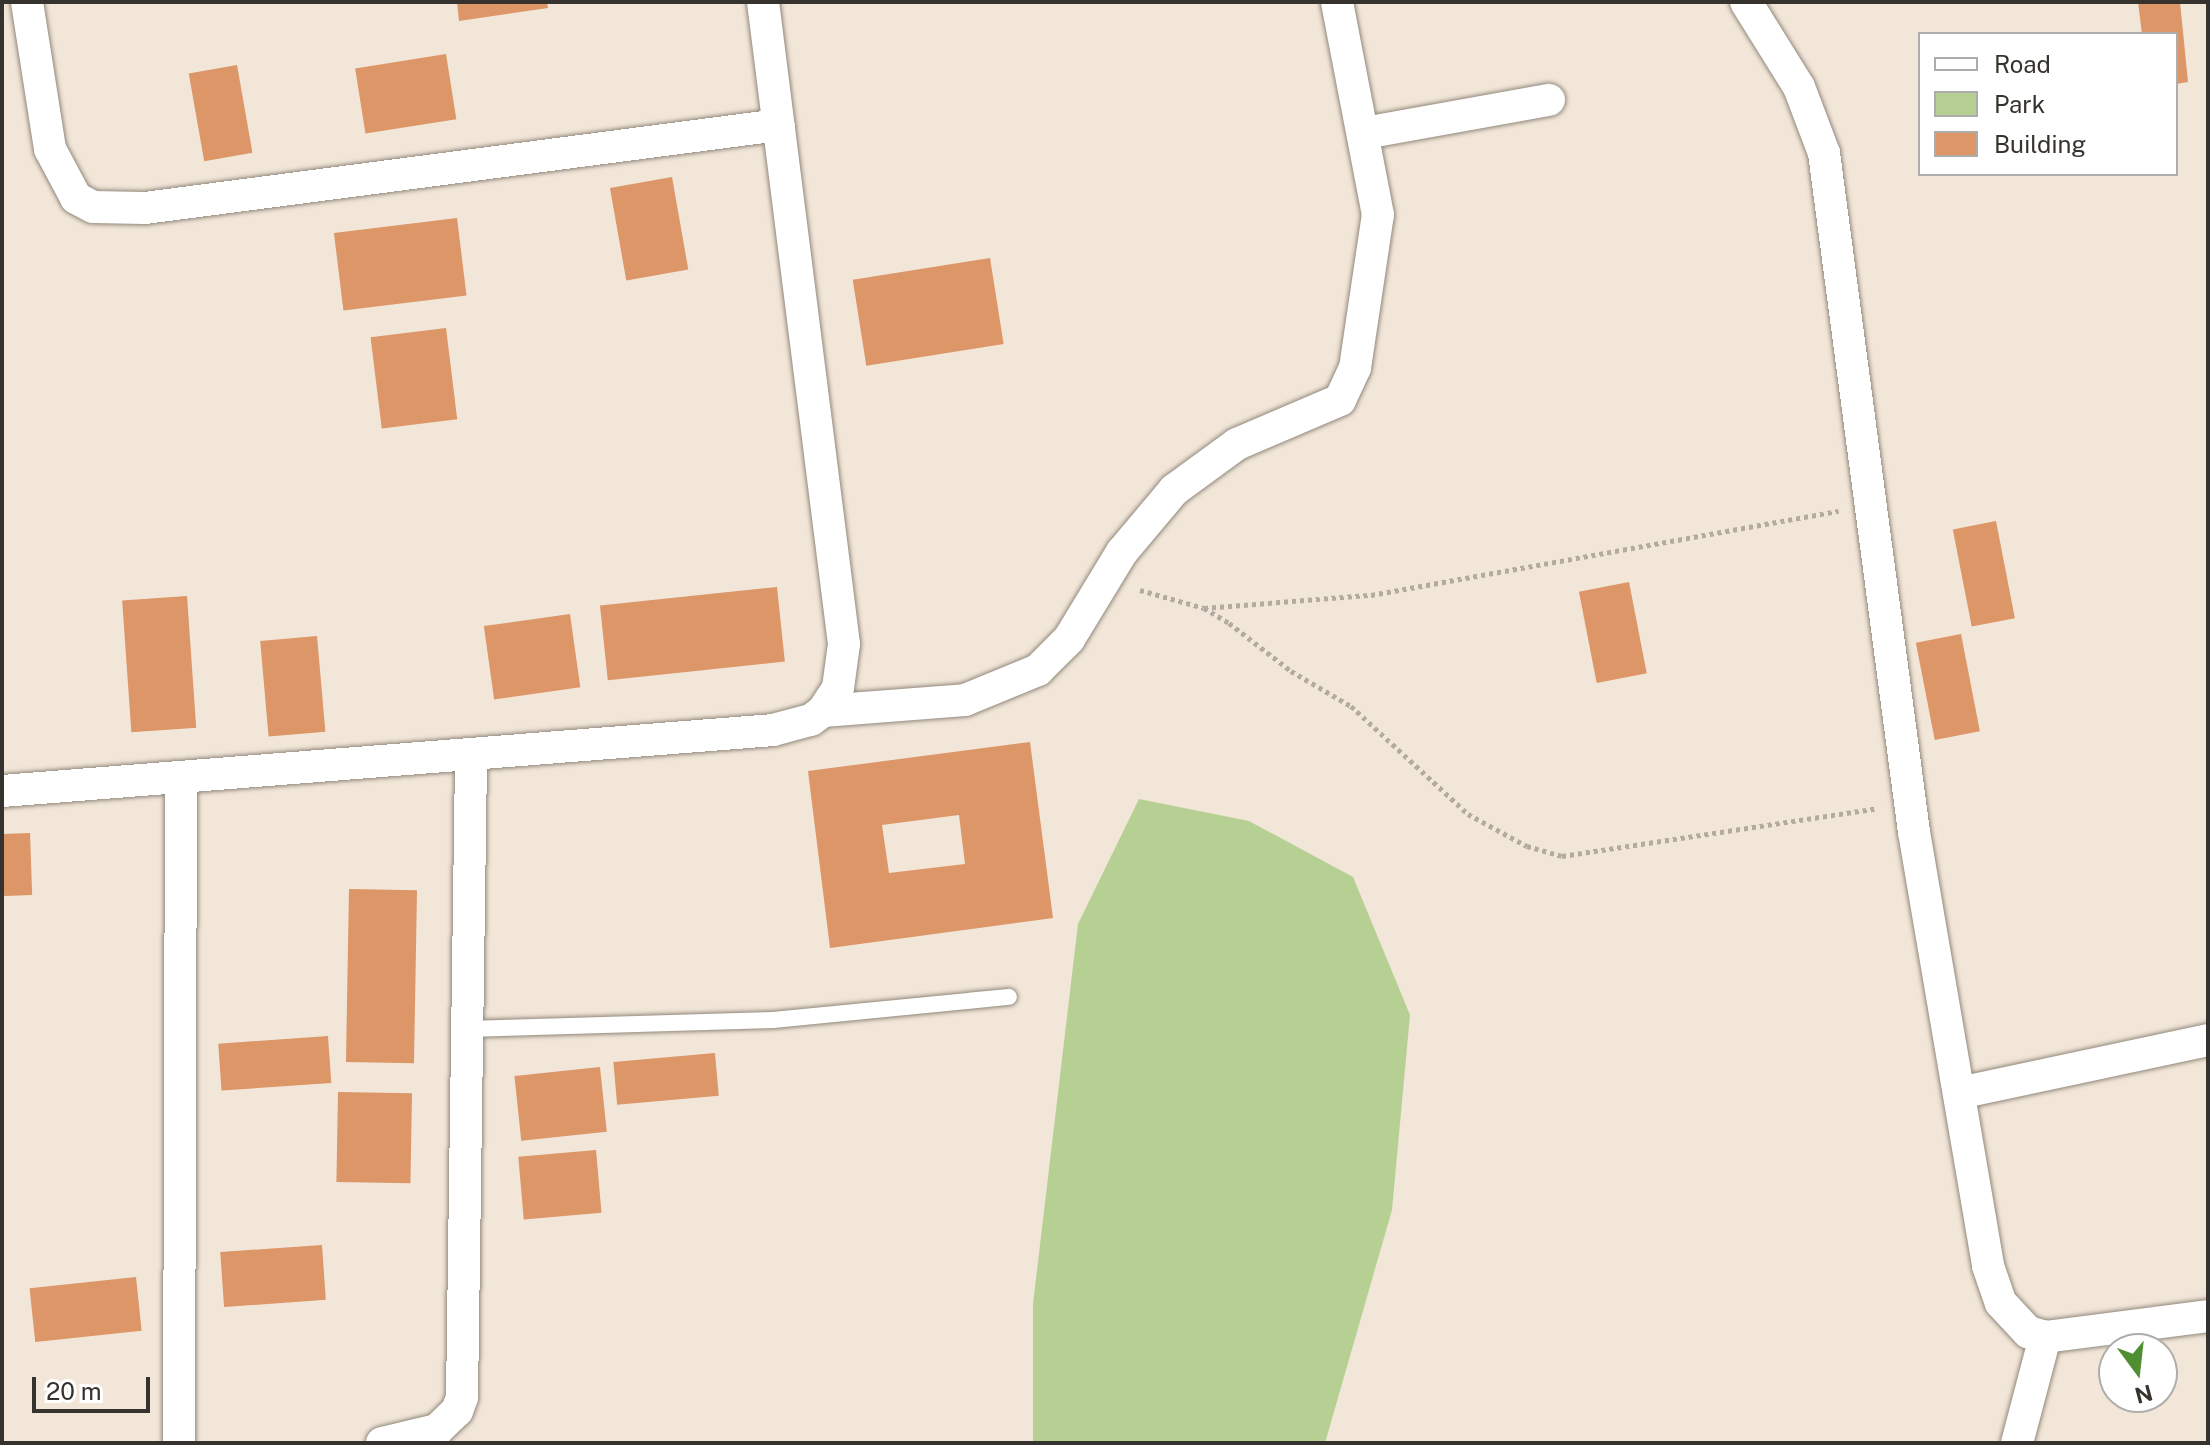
<!DOCTYPE html>
<style>
body{margin:0}
#map{position:relative;width:2210px;height:1445px;overflow:hidden;background:#f1e6d8;font-family:"Public Sans",sans-serif}
div>[style]{position:absolute}
.green>*{inset:0;background:#b6d094}
.building>*{inset:0;background:#dc9667;transform-origin:0 0}
.path>*{height:5px;margin-top:-2.5px;transform-origin:0;background:repeating-linear-gradient(90deg,#b3aba0 0 4px,transparent 0 8px)}
.roads{filter:drop-shadow(0 0 2px #92887c) drop-shadow(0 0 2px #92887c)}
.lane>*{height:16px;margin:-8px;padding:0 8px;transform-origin:8px;border-radius:8px;background:#fff}
.street>*{height:32px;margin:-16px;padding:0 16px;transform-origin:16px;border-radius:16px;background:#fff}
span{translate:-50% -50%;white-space:nowrap;text-align:center;line-height:1.15;-webkit-text-stroke:8px #fff;paint-order:stroke}
.frame{position:absolute;inset:0;border:4px solid #36322d;pointer-events:none}
.legend{position:absolute;left:1918px;top:32px;width:260px;height:144px;box-sizing:border-box;background:#fff;border:2px solid #afadab;margin:0;padding:10px 14px;list-style:none;font-size:24px;color:#36322d}
.legend li{display:flex;align-items:center;gap:16px;height:40px}
.legend b{width:40px;border:2px solid #afadab}
.north{position:absolute;left:2098px;top:1333px;width:80px;height:80px;box-sizing:border-box;background:#fff;border:2px solid #afadab;border-radius:50%;rotate:165deg;font-size:22px;font-weight:700;line-height:32px;text-align:center;color:#36322d}
.north::after{content:'';display:block;margin:auto;width:28px;height:36px;background:#508f31;clip-path:polygon(50% 0,100% 100%,50% 72%,0 100%)}
.scale{position:absolute;left:32px;top:1377px;width:118px;height:36px;box-sizing:border-box;border:4px solid #36322d;border-top:0;padding-left:10px;font-size:24px;line-height:28px;white-space:nowrap;color:#36322d;-webkit-text-stroke:6px #fff;paint-order:stroke}
</style>
<div id="map">
<div class="green">
<i style="clip-path:polygon(1139px 799px,1249px 821px,1353px 877px,1410px 1015px,1392px 1210px,1325px 1443px,1033px 1443px,1033px 1304px,1078px 924px)"></i>
</div>
<div class="building">
<i style="clip-path:polygon(457px 2px,547px 2px,548px 8px,459px 21px)"></i>
<i style="clip-path:polygon(2138px 2px,2180px 2px,2188px 82px,2176px 84px,2176px 34px,2142px 34px)"></i>
<i style="left:446px;top:54px;width:66px;height:92px;rotate:81deg"></i>
<i style="left:237px;top:65px;width:89px;height:49px;rotate:80deg"></i>
<i style="left:672px;top:177px;width:94px;height:63px;rotate:80deg"></i>
<i style="left:457px;top:218px;width:78px;height:124px;rotate:83deg"></i>
<i style="left:990px;top:258px;width:87px;height:139px;rotate:81deg"></i>
<i style="left:446px;top:328px;width:92px;height:76px;rotate:83deg"></i>
<i style="left:1996px;top:521px;width:99px;height:44px;rotate:79deg"></i>
<i style="left:1629px;top:582px;width:93px;height:51px;rotate:79deg"></i>
<i style="left:777px;top:587px;width:75px;height:178px;rotate:84deg"></i>
<i style="left:187px;top:596px;width:132px;height:65px;rotate:86deg"></i>
<i style="left:570px;top:614px;width:74px;height:87px;rotate:82deg"></i>
<i style="left:1961px;top:634px;width:99px;height:46px;rotate:79deg"></i>
<i style="left:317px;top:636px;width:96px;height:57px;rotate:85deg"></i>
<i style="clip-path:polygon(evenodd,1030px 742px,1053px 918px,830px 948px,808px 771px,1030px 742px,959px 815px,965px 864px,889px 873px,882px 825px,959px 815px)"></i>
<i style="left:30px;top:833px;width:62px;height:28px;rotate:88deg"></i>
<i style="left:349px;top:889px;width:68px;height:173px;rotate:1deg"></i>
<i style="left:328px;top:1036px;width:47px;height:110px;rotate:86deg"></i>
<i style="left:715px;top:1053px;width:43px;height:102px;rotate:85deg"></i>
<i style="left:600px;top:1067px;width:65px;height:86px;rotate:84deg"></i>
<i style="left:338px;top:1092px;width:74px;height:90px;rotate:1deg"></i>
<i style="left:596px;top:1150px;width:63px;height:78px;rotate:85deg"></i>
<i style="left:322px;top:1245px;width:55px;height:102px;rotate:86deg"></i>
<i style="left:136px;top:1277px;width:54px;height:107px;rotate:84deg"></i>
</div>
<div class="path">
<i style="left:1140px;top:590px;width:66px;rotate:15.7deg"></i>
<i style="left:1204px;top:608px;width:29px;rotate:31deg"></i>
<i style="left:1229px;top:623px;width:78px;rotate:37.7deg"></i>
<i style="left:1291px;top:671px;width:69px;rotate:30.3deg"></i>
<i style="left:1351px;top:706px;width:159px;rotate:42.7deg"></i>
<i style="left:1468px;top:814px;width:67px;rotate:28.5deg"></i>
<i style="left:1527px;top:846px;width:36px;rotate:16deg"></i>
<i style="left:1562px;top:856px;width:316px;rotate:-8.6deg"></i>
<i style="left:1204px;top:608px;width:168px;rotate:-4.5deg"></i>
<i style="left:1371px;top:595px;width:475px;rotate:-10.2deg"></i>
</div>
<div class="roads">
<div class="lane">
<i style="left:467px;top:1029px;width:306px;rotate:-1.7deg"></i>
<i style="left:773px;top:1020px;width:237px;rotate:-5.6deg"></i>
</div>
<div class="street">
<i style="left:27px;top:2px;width:149px;rotate:81.1deg"></i>
<i style="left:50px;top:149px;width:55px;rotate:62deg"></i>
<i style="left:76px;top:198px;width:19px;rotate:28deg"></i>
<i style="left:93px;top:207px;width:52px;rotate:1.1deg"></i>
<i style="left:145px;top:208px;width:639px;rotate:-7.46deg"></i>
<i style="left:1746px;top:2px;width:100px;rotate:58.1deg"></i>
<i style="left:1799px;top:87px;width:71px;rotate:69.3deg"></i>
<i style="left:1824px;top:153px;width:685px;rotate:82.45deg"></i>
<i style="left:1914px;top:832px;width:440px;rotate:80.3deg"></i>
<i style="left:1988px;top:1266px;width:39px;rotate:71deg"></i>
<i style="left:2001px;top:1303px;width:40px;rotate:47deg"></i>
<i style="left:2028px;top:1332px;width:18px;rotate:16deg"></i>
<i style="left:2045px;top:1337px;width:164px;rotate:-7.3deg"></i>
<i style="left:1365px;top:133px;width:187px;rotate:-10.2deg"></i>
<i style="left:823px;top:711px;width:142px;rotate:-4.4deg"></i>
<i style="left:965px;top:700px;width:79px;rotate:-22.3deg"></i>
<i style="left:1038px;top:670px;width:44px;rotate:-45deg"></i>
<i style="left:1069px;top:639px;width:102px;rotate:-58.7deg"></i>
<i style="left:1122px;top:552px;width:81px;rotate:-50deg"></i>
<i style="left:1174px;top:490px;width:78px;rotate:-36.1deg"></i>
<i style="left:1237px;top:444px;width:112px;rotate:-23.1deg"></i>
<i style="left:1340px;top:400px;width:35px;rotate:-65deg"></i>
<i style="left:1355px;top:368px;width:155px;rotate:-81.5deg"></i>
<i style="left:1378px;top:215px;width:217px;rotate:-100.9deg"></i>
<i style="left:2px;top:791px;width:773px;rotate:-4.52deg"></i>
<i style="left:773px;top:730px;width:39px;rotate:-15deg"></i>
<i style="left:811px;top:720px;width:15px;rotate:-37deg"></i>
<i style="left:823px;top:711px;width:27px;rotate:-57deg"></i>
<i style="left:838px;top:688px;width:44px;rotate:-82.2deg"></i>
<i style="left:844px;top:644px;width:647px;rotate:-97.19deg"></i>
<i style="left:1959px;top:1093px;width:255px;rotate:-12deg"></i>
<i style="left:179px;top:1443px;width:664px;rotate:-89.83deg"></i>
<i style="left:382px;top:1443px;width:57px;rotate:-13.3deg"></i>
<i style="left:437px;top:1430px;width:28px;rotate:-44deg"></i>
<i style="left:457px;top:1411px;width:15px;rotate:-70deg"></i>
<i style="left:462px;top:1397px;width:639px;rotate:-89.19deg"></i>
<i style="left:2017px;top:1443px;width:110px;rotate:-75.2deg"></i>
</div>
</div>
<div class="frame"></div>
<ul class="legend">
<li><b style="height:10px;background:#fff"></b>Road</li>
<li><b style="height:22px;background:#b6d094"></b>Park</li>
<li><b style="height:22px;background:#dc9667"></b>Building</li>
</ul>
<div class="north">N</div>
<div class="scale">20 m</div>
</div>
